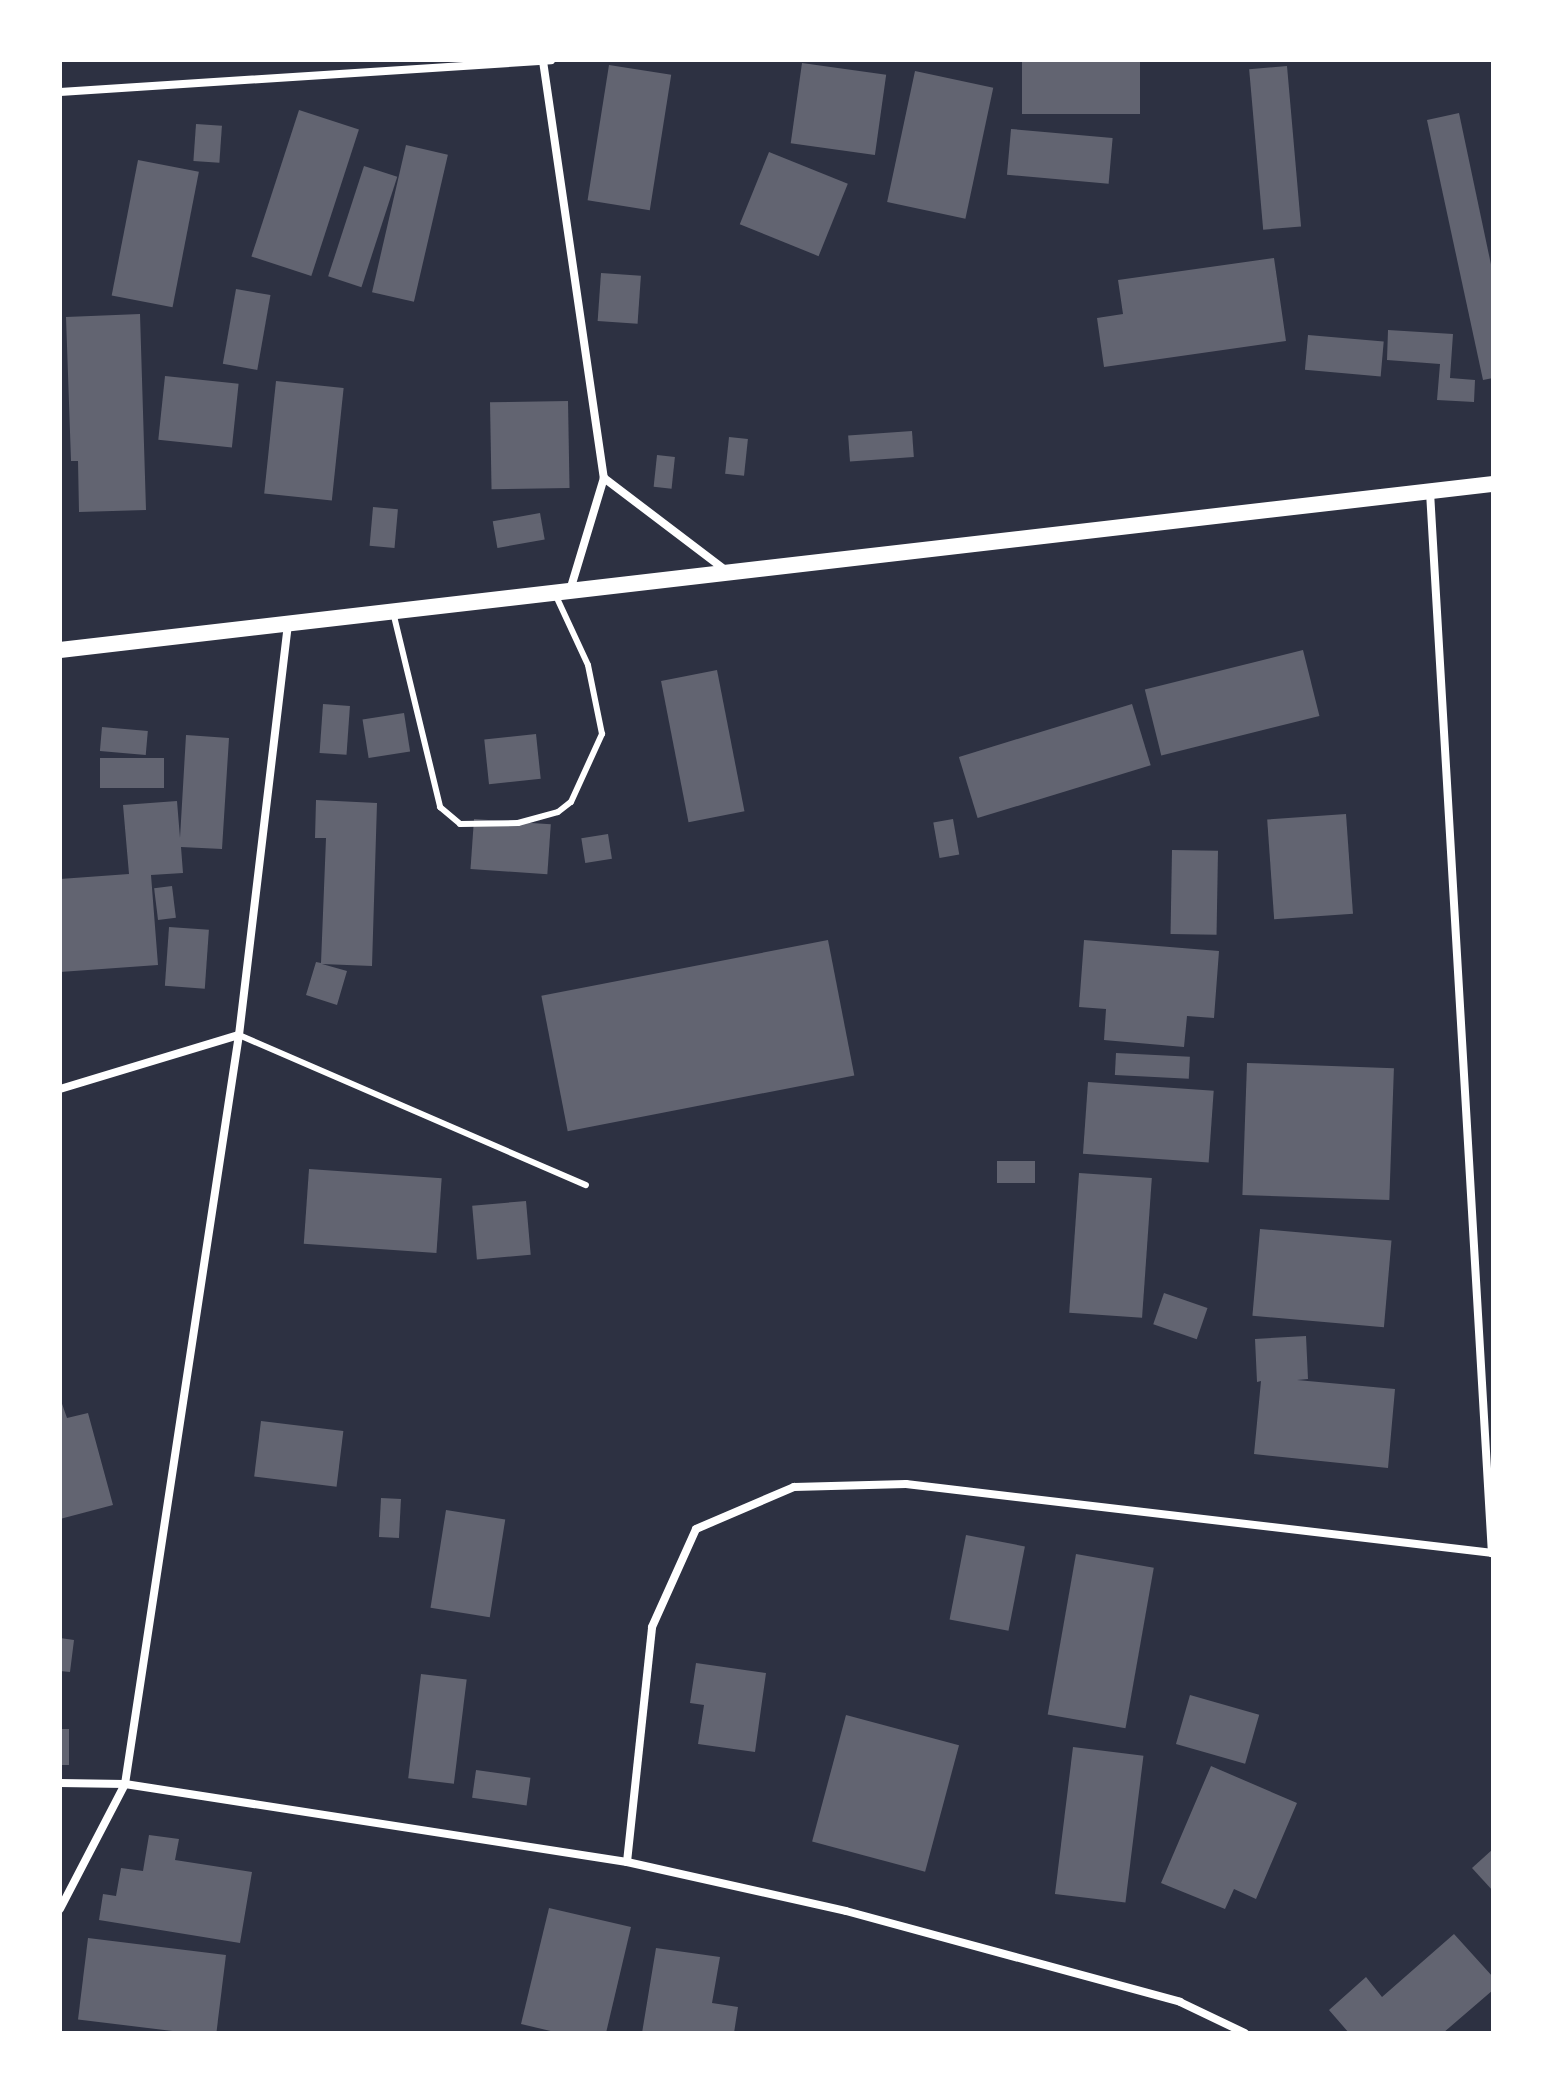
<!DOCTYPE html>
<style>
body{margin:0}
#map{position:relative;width:1553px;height:2093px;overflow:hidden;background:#2d3142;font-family:Inter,sans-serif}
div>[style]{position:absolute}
.building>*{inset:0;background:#626471;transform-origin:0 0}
.service>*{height:6px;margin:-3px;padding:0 3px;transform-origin:3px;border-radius:3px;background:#fff}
.minor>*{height:8px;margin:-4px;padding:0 4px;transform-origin:4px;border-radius:4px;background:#fff}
.secondary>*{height:16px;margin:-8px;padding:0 8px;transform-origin:8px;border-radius:8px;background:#fff}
span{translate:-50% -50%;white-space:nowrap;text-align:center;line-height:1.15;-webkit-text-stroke:6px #fff;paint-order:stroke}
.frame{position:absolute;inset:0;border:62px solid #fff;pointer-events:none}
</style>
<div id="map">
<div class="building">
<i style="left:1022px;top:60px;width:118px;height:54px"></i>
<i style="left:802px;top:63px;width:85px;height:81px;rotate:8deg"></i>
<i style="left:609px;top:65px;width:63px;height:137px;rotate:9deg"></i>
<i style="left:1287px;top:66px;width:161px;height:38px;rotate:85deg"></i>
<i style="left:915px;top:71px;width:80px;height:134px;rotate:12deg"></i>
<i style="left:299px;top:110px;width:63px;height:154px;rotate:18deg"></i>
<i style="clip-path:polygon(1459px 113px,1493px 274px,1493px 378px,1483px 380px,1427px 120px)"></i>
<i style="left:196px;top:124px;width:26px;height:37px;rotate:4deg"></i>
<i style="left:1011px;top:129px;width:102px;height:46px;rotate:5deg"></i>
<i style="left:406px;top:145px;width:43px;height:151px;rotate:13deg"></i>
<i style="left:769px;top:152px;width:85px;height:78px;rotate:22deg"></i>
<i style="left:138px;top:160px;width:62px;height:138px;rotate:11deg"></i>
<i style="left:364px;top:166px;width:35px;height:116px;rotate:18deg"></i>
<i style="clip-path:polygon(1274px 258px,1286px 341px,1104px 367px,1097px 318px,1123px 314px,1118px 280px)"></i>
<i style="left:601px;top:273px;width:40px;height:48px;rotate:4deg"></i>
<i style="left:236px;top:289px;width:35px;height:76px;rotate:10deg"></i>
<i style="clip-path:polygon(140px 314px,146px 510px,79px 512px,78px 461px,71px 461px,66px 317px)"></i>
<i style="clip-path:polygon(1388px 330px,1453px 334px,1450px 378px,1475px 380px,1474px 402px,1437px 400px,1440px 364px,1387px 360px)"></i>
<i style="left:1308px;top:335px;width:76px;height:35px;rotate:5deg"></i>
<i style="left:165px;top:376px;width:74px;height:64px;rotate:6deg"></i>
<i style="left:276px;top:381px;width:68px;height:113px;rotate:6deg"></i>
<i style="left:568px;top:401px;width:87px;height:78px;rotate:89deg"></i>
<i style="left:912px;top:431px;width:26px;height:64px;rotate:86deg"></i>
<i style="left:729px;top:437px;width:19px;height:37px;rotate:6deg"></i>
<i style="left:657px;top:455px;width:18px;height:32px;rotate:6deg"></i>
<i style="left:373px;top:507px;width:25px;height:39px;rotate:5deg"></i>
<i style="left:540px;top:513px;width:27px;height:48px;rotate:80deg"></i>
<i style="left:1303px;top:650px;width:68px;height:163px;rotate:76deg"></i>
<i style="left:717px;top:670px;width:144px;height:57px;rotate:79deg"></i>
<i style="left:323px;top:704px;width:27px;height:49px;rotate:4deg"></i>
<i style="left:1132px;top:704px;width:64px;height:181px;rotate:73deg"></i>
<i style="left:404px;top:713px;width:39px;height:42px;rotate:81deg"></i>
<i style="left:102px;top:727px;width:46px;height:24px;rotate:5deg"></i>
<i style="left:536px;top:734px;width:45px;height:52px;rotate:84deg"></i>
<i style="clip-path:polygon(186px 735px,229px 738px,222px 849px,181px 847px,183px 873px,151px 875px,158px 965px,60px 972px,60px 879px,129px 874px,123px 805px,177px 801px,180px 838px)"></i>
<i style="left:164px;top:758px;width:30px;height:64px;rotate:90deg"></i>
<i style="clip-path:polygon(316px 800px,377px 803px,372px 966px,322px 964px,347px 971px,337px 1005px,306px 995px,316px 962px,321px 963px,326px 838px,315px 838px)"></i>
<i style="left:1346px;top:814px;width:100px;height:79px;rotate:86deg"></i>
<i style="left:474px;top:819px;width:77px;height:50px;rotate:4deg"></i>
<i style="left:953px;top:819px;width:36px;height:20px;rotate:80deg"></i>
<i style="left:608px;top:834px;width:25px;height:27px;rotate:81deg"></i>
<i style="left:1172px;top:850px;width:46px;height:84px;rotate:1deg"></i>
<i style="left:172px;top:886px;width:32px;height:18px;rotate:83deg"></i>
<i style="left:169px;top:927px;width:40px;height:59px;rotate:4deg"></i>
<i style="left:828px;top:940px;width:138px;height:292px;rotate:79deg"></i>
<i style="clip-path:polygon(1084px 940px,1219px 951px,1214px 1018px,1187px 1016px,1184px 1047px,1104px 1040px,1106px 1009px,1079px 1007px)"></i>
<i style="left:1116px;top:1053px;width:74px;height:22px;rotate:3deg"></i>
<i style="left:1247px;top:1063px;width:147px;height:132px;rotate:2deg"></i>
<i style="left:1088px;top:1082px;width:126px;height:72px;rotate:4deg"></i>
<i style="left:997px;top:1161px;width:38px;height:22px"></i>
<i style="left:309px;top:1169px;width:133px;height:75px;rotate:4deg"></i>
<i style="left:1079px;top:1173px;width:73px;height:140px;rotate:4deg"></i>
<i style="left:526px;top:1201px;width:54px;height:54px;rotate:85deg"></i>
<i style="left:1260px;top:1229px;width:132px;height:87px;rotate:5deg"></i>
<i style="left:1164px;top:1293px;width:46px;height:33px;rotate:19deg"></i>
<i style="clip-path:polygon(1306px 1336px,1308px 1379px,1297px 1380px,1395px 1389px,1388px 1468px,1254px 1454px,1261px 1381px,1257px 1382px,1255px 1339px)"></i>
<i style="clip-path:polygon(60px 1398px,67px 1418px,88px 1413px,113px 1505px,60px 1519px)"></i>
<i style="left:261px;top:1421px;width:83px;height:56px;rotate:7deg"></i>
<i style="left:381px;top:1498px;width:20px;height:39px;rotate:3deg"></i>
<i style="left:446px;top:1510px;width:60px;height:99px;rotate:9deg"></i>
<i style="left:966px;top:1535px;width:60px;height:86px;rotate:11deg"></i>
<i style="left:1076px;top:1554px;width:79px;height:163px;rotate:10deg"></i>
<i style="clip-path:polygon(60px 1638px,74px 1640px,70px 1672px,60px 1671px)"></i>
<i style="clip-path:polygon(696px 1663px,766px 1673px,755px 1752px,698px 1744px,704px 1705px,690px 1703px)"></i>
<i style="left:421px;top:1674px;width:46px;height:105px;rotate:7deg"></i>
<i style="left:1190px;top:1695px;width:72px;height:51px;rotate:16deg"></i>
<i style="left:846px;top:1715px;width:117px;height:131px;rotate:15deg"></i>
<i style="left:60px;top:1729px;width:9px;height:36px"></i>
<i style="left:1073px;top:1747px;width:71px;height:148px;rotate:7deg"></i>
<i style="clip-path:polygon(1211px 1766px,1297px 1803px,1256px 1899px,1234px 1889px,1225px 1909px,1161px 1883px)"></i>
<i style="left:476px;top:1770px;width:55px;height:28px;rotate:8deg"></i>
<i style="clip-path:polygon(149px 1835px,179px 1839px,175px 1860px,252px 1872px,240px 1943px,99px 1920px,103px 1894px,116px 1896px,121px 1868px,143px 1871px)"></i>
<i style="clip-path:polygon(1493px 1849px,1493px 1891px,1472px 1868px)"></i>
<i style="clip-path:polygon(549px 1908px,631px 1927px,606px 2033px,559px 2033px,521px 2024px)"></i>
<i style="clip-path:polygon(1454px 1934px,1493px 1977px,1493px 1990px,1443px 2033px,1349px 2033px,1329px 2010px,1366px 1977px,1382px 1997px)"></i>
<i style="left:88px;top:1938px;width:139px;height:82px;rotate:7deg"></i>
<i style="clip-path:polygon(656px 1948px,720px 1957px,712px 2003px,738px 2007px,734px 2033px,642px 2033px)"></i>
</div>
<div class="service">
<i style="left:393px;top:612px;width:201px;rotate:76.4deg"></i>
<i style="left:440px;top:807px;width:26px;rotate:40deg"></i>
<i style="left:460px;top:824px;width:58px;rotate:-1deg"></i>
<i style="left:518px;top:823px;width:41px;rotate:-15.4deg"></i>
<i style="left:558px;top:812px;width:16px;rotate:-38deg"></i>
<i style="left:571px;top:802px;width:75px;rotate:-65.5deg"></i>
<i style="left:602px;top:734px;width:70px;rotate:-101.5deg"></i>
<i style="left:588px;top:665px;width:76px;rotate:-114.9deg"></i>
<i style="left:239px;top:1035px;width:378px;rotate:23.4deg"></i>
</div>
<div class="minor">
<i style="left:543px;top:61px;width:421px;rotate:81.7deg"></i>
<i style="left:604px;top:478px;width:152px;rotate:37.2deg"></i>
<i style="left:60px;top:92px;width:492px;rotate:-3.7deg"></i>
<i style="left:1430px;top:492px;width:1063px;rotate:86.66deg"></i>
<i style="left:571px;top:587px;width:114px;rotate:-73.2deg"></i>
<i style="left:60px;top:1089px;width:187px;rotate:-16.8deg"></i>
<i style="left:60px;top:1783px;width:65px;rotate:0.9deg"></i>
<i style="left:125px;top:1784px;width:508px;rotate:8.83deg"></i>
<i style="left:627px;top:1862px;width:224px;rotate:12.6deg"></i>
<i style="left:846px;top:1911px;width:346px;rotate:15.2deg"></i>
<i style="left:1180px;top:2002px;width:72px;rotate:25.5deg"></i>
<i style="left:627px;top:1862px;width:236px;rotate:-83.9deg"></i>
<i style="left:652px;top:1627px;width:107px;rotate:-65.8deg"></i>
<i style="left:696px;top:1529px;width:107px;rotate:-23.2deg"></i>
<i style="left:794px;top:1487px;width:112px;rotate:-1.5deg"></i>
<i style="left:906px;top:1484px;width:591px;rotate:6.7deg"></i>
<i style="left:60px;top:1909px;width:141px;rotate:-62.5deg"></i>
<i style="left:125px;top:1784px;width:758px;rotate:-81.35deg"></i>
<i style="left:239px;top:1035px;width:412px;rotate:-83.2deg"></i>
</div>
<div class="secondary">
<i style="left:60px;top:650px;width:1443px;rotate:-6.61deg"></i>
</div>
<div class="frame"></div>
</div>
